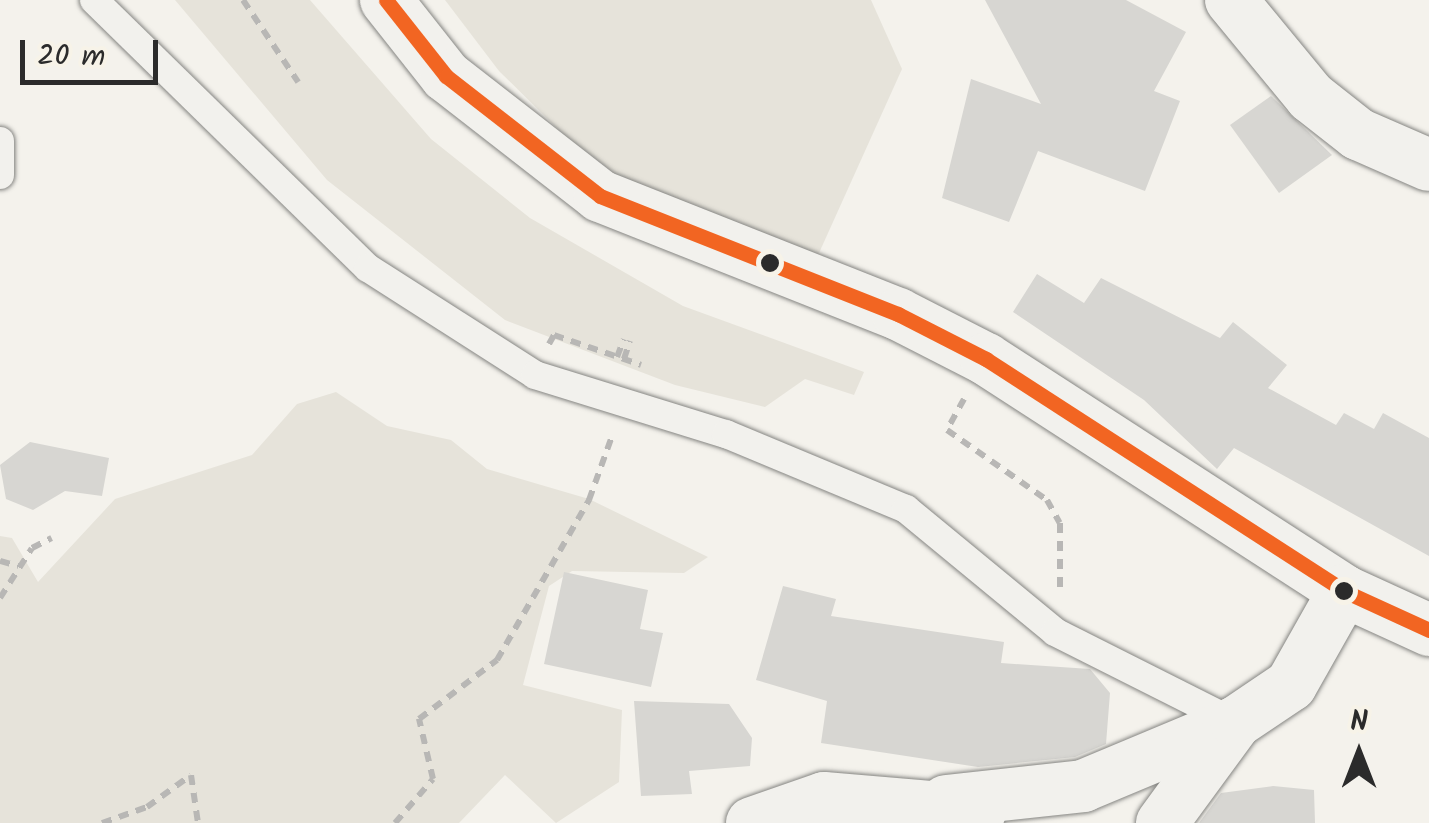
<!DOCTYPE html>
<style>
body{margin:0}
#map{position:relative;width:1429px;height:823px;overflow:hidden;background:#f4f2ec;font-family:Kalam,sans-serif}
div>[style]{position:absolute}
.green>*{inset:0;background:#e6e3da}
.building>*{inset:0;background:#d7d6d2}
.path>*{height:6px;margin-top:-3px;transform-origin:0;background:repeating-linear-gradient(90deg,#b8b7b5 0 10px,transparent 0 18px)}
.roads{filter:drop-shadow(0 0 2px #858582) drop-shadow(0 0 2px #858582)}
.service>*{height:28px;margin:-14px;padding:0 14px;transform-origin:14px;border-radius:14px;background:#f2f1ed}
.minor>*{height:52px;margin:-26px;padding:0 26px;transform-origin:26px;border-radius:26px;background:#f2f1ed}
.bus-1>*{height:15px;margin:-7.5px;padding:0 7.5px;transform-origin:7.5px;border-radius:7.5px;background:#f26522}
.dots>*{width:28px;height:28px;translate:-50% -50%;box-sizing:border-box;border:5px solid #f7f3e8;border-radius:50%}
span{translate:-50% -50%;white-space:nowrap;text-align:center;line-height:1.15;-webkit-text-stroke:8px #f7f3e8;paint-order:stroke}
.north{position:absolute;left:1309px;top:703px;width:100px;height:100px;-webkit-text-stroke:8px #f7f3e8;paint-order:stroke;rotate:0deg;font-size:28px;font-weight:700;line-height:40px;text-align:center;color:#2b2b2b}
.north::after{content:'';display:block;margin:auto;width:35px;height:45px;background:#2b2b2b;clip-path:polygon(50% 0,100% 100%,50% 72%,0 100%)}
.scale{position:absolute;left:20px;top:40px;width:138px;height:45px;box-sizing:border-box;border:5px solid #2b2b2b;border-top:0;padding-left:12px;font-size:30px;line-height:35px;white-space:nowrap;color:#2b2b2b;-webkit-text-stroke:8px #f7f3e8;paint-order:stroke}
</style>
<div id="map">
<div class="green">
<i style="clip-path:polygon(175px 0,310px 0,431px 139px,530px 218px,683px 306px,864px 372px,854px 395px,805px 379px,765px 407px,675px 385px,505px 320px,327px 180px)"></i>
<i style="clip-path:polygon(445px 0,871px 0,902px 69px,810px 273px,640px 193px,570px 141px,499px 71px)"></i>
<i style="clip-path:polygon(336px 392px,387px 426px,451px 440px,487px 469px,589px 499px,708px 557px,684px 573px,572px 571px,549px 586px,523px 685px,622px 710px,619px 782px,556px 823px,505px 775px,459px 823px,0 823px,0 536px,12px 538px,38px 582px,115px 499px,252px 455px,297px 404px)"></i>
</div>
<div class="building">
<i style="clip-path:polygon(985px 0,1126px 0,1186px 32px,1154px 91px,1180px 101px,1145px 191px,1038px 151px,1009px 222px,942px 198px,971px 79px,1041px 104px)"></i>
<i style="clip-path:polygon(1271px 96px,1332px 155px,1279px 193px,1230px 125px)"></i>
<i style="clip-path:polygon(1037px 274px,1084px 303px,1101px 278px,1220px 338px,1233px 322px,1287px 365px,1268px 388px,1336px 425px,1344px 413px,1374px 429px,1383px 413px,1429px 438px,1429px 556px,1234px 448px,1217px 469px,1144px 400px,1013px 312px)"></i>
<i style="clip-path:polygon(30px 442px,109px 458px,102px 496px,65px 491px,33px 510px,6px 499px,0 465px)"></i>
<i style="clip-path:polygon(564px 572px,648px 590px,640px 629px,663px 633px,651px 687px,544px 664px)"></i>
<i style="clip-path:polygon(783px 586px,836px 599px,831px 616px,1004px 642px,1001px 663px,1090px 669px,1110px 693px,1106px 744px,1075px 757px,978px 767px,821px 743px,827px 701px,756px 680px)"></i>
<i style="clip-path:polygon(634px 701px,729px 704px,752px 738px,750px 766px,689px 771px,692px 794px,641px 796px)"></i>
<i style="clip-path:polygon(1273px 786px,1314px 790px,1315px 823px,1199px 823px,1221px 793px)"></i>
</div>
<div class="path">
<i style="left:243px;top:0;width:99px;rotate:56.1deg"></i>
<i style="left:549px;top:344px;width:10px;rotate:-61deg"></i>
<i style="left:554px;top:335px;width:92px;rotate:19deg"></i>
<i style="left:617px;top:357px;width:19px;rotate:-69deg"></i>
<i style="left:624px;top:359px;width:19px;rotate:-72deg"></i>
<i style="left:964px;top:399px;width:35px;rotate:119deg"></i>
<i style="left:947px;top:430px;width:122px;rotate:35deg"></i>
<i style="left:1047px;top:500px;width:26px;rotate:61deg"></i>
<i style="left:1060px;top:523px;width:68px;rotate:90deg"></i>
<i style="left:0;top:561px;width:19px;rotate:16deg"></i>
<i style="left:0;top:598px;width:59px;rotate:-57.4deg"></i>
<i style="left:32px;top:548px;width:22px;rotate:-27deg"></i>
<i style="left:102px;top:823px;width:48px;rotate:-19.6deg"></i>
<i style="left:147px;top:807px;width:54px;rotate:-36deg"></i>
<i style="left:191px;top:775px;width:49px;rotate:81.7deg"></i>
<i style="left:395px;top:823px;width:58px;rotate:-49.2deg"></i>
<i style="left:433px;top:779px;width:62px;rotate:-103.1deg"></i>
<i style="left:419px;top:719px;width:98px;rotate:-37.1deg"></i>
<i style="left:497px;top:660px;width:185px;rotate:-60.1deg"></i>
<i style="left:589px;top:500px;width:68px;rotate:-70.2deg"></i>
</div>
<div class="roads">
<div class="service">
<i style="left:94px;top:0;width:383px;rotate:44.4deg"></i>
<i style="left:368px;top:268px;width:198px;rotate:32.6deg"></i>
<i style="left:535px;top:375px;width:200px;rotate:17.2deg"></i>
<i style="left:726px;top:434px;width:195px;rotate:22.6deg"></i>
<i style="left:906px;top:509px;width:193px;rotate:39.5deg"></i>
<i style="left:1055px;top:632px;width:200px;rotate:26.7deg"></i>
<i style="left:0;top:141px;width:34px;rotate:90deg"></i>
</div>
<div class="minor">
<i style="left:386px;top:0;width:97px;rotate:51.7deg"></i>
<i style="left:446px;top:76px;width:195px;rotate:37.9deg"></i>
<i style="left:600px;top:196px;width:321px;rotate:21.6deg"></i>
<i style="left:898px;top:314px;width:99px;rotate:27.1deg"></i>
<i style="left:986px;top:359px;width:427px;rotate:32.9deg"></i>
<i style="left:1344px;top:591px;width:94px;rotate:24.6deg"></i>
<i style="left:1231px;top:0;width:126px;rotate:50.5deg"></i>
<i style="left:1311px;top:97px;width:60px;rotate:38.2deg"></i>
<i style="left:1358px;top:134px;width:77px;rotate:23.6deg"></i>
<i style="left:946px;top:801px;width:138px;rotate:-6.2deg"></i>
<i style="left:1083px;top:786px;width:166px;rotate:-22.7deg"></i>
<i style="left:752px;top:823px;width:76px;rotate:-19.1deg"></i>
<i style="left:824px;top:798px;width:157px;rotate:4.8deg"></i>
<i style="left:1162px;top:823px;width:125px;rotate:-53.8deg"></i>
<i style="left:1236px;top:722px;width:66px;rotate:-33.9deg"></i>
<i style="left:1291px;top:685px;width:108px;rotate:-60.6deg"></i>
</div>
</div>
<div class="bus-1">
<i style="left:386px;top:0;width:97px;rotate:51.7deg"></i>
<i style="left:446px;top:76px;width:195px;rotate:37.9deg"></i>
<i style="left:600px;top:196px;width:321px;rotate:21.6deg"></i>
<i style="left:898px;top:314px;width:99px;rotate:27.1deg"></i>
<i style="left:986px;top:359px;width:427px;rotate:32.9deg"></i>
<i style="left:1344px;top:591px;width:94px;rotate:24.6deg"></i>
</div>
<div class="dots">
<i style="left:770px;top:263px;background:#2b2b2b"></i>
<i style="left:1344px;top:591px;background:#2b2b2b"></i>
</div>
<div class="north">N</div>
<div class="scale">20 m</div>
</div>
